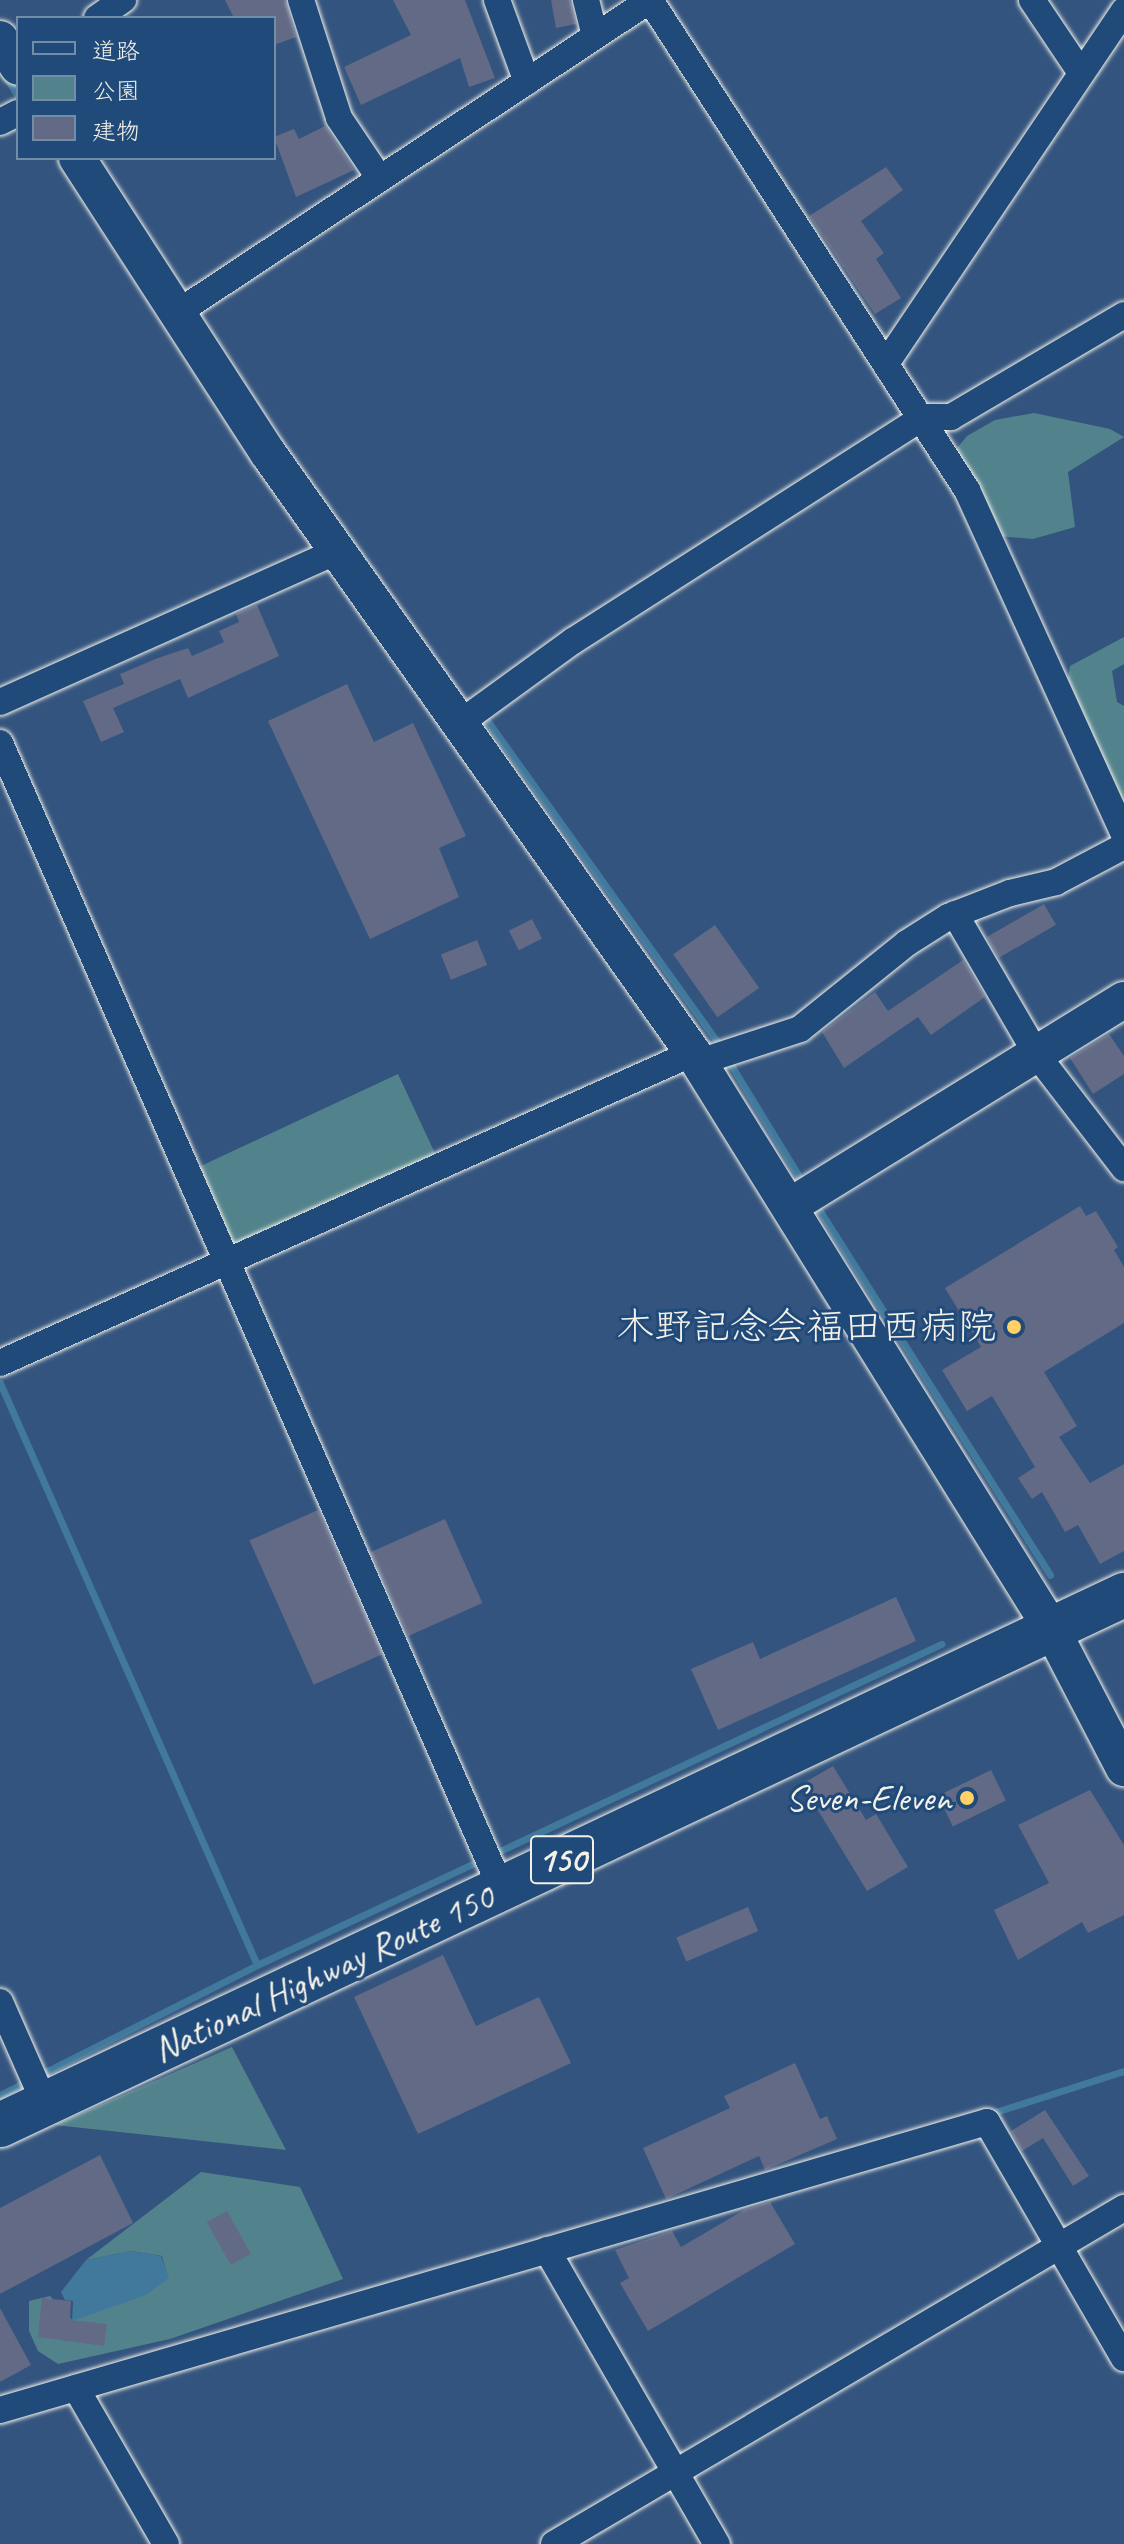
<!DOCTYPE html>
<meta charset="utf-8">
<style>
body{margin:0}
#map{position:relative;width:1124px;height:2544px;overflow:hidden;background:#33547e;font-family:Caveat,"Klee One",sans-serif}
div>[style]{position:absolute}
.green>*{inset:0;background:#52838d;transform-origin:0 0}
.water>*{inset:0;background:#41799c}
.stream>*{height:7px;margin:-3.5px;padding:0 3.5px;transform-origin:3.5px;border-radius:3.5px;background:#41799c}
.building>*{inset:0;background:#626a86;transform-origin:0 0}
.roads{filter:drop-shadow(0 0 2px #f4f1e8) drop-shadow(0 0 2px #f4f1e8)}
.street>*{height:26px;margin:-13px;padding:0 13px;transform-origin:13px;border-radius:13px;background:#1f4a7a}
.secondary>*{height:36px;margin:-18px;padding:0 18px;transform-origin:18px;border-radius:18px;background:#1f4a7a}
.highway>*{height:44px;margin:-22px;padding:0 22px;transform-origin:22px;border-radius:22px;background:#1f4a7a}
.dots>*{width:22px;height:22px;translate:-50% -50%;box-sizing:border-box;border:4px solid #1f4a7a;border-radius:50%}
span{translate:-50% -50%;white-space:nowrap;text-align:center;line-height:1.15;-webkit-text-stroke:6px #1f4a7a;paint-order:stroke}
.shield-label span{padding:2px 6px;background:#1f4a7a;border:2px solid;border-radius:6px;-webkit-text-stroke-width:0}
.shield-label{font-size:36px;color:#f4f1e8;font-weight:700}
.poi-label{font-size:38px;color:#f4f1e8}
.right{translate:-100% -50%;text-align:right}
.street-label{font-size:38px;color:#f4f1e8}
.legend{position:absolute;left:16px;top:16px;width:260px;height:144px;box-sizing:border-box;background:#1f4a7a;border:2px solid #748da6;margin:0;padding:10px 14px;list-style:none;font-size:24px;color:#f4f1e8}
.legend li{display:flex;align-items:center;gap:16px;height:40px}
.legend b{width:40px;border:2px solid #748da6}
</style>
<div id="map">
<div class="green">
<i style="clip-path:polygon(1034px 413px,1110px 429px,1124px 437px,1068px 472px,1075px 527px,1033px 539px,988px 535px,948px 459px,967px 436px,995px 420px)"></i>
<i style="clip-path:polygon(1124px 637px,1124px 664px,1112px 671px,1117px 702px,1124px 706px,1124px 836px,1064px 701px,1070px 666px)"></i>
<i style="left:398px;top:1074px;width:88px;height:221px;rotate:65deg"></i>
<i style="clip-path:polygon(232px 2047px,286px 2150px,55px 2125px)"></i>
<i style="clip-path:polygon(201px 2172px,300px 2187px,343px 2279px,170px 2339px,58px 2364px,38px 2351px,29px 2331px,29px 2301px,50px 2296px,72px 2320px,168px 2278px,162px 2256px,131px 2251px,86px 2260px)"></i>
</div>
<div class="water">
<i style="clip-path:polygon(131px 2251px,161px 2256px,169px 2278px,146px 2295px,72px 2321px,73px 2301px,65px 2300px,61px 2292px,86px 2260px)"></i>
</div>
<div class="stream">
<i style="left:6px;top:77px;width:22px;rotate:58deg"></i>
<i style="left:484px;top:716px;width:409px;rotate:54.4deg"></i>
<i style="left:728px;top:1060px;width:148px;rotate:58.6deg"></i>
<i style="left:815px;top:1203px;width:440px;rotate:57.7deg"></i>
<i style="left:0;top:1383px;width:636px;rotate:66.17deg"></i>
<i style="left:0;top:2095px;width:288px;rotate:-26.8deg"></i>
<i style="left:257px;top:1965px;width:756px;rotate:-25.14deg"></i>
<i style="left:986px;top:2115px;width:145px;rotate:-17.7deg"></i>
</div>
<div class="building">
<i style="clip-path:polygon(225px 0,285px 0,296px 37px,274px 45px,274px 18px,234px 18px)"></i>
<i style="clip-path:polygon(393px 0,465px 0,495px 78px,469px 87px,460px 58px,361px 105px,344px 67px,411px 35px)"></i>
<i style="clip-path:polygon(551px 0,570px 0,576px 24px,556px 28px)"></i>
<i style="clip-path:polygon(325px 126px,354px 170px,296px 197px,274px 137px,294px 129px,299px 139px)"></i>
<i style="clip-path:polygon(886px 167px,903px 190px,861px 221px,884px 253px,876px 259px,901px 298px,875px 314px,809px 216px)"></i>
<i style="clip-path:polygon(257px 605px,279px 656px,188px 698px,180px 679px,113px 708px,124px 732px,101px 742px,83px 701px,124px 684px,120px 674px,158px 658px,188px 648px,192px 656px,224px 642px,219px 631px,239px 622px,236px 614px)"></i>
<i style="clip-path:polygon(347px 684px,374px 742px,413px 723px,466px 836px,439px 848px,459px 897px,370px 939px,268px 721px)"></i>
<i style="left:1044px;top:904px;width:24px;height:66px;rotate:60deg"></i>
<i style="left:532px;top:919px;width:22px;height:26px;rotate:63deg"></i>
<i style="left:715px;top:925px;width:77px;height:51px;rotate:55deg"></i>
<i style="left:477px;top:940px;width:27px;height:39px;rotate:68deg"></i>
<i style="clip-path:polygon(963px 960px,985px 997px,931px 1035px,918px 1017px,844px 1068px,822px 1032px,875px 992px,888px 1011px)"></i>
<i style="clip-path:polygon(1109px 1034px,1124px 1056px,1124px 1074px,1093px 1094px,1070px 1058px)"></i>
<i style="clip-path:polygon(1080px 1206px,1086px 1216px,1096px 1211px,1118px 1247px,1114px 1250px,1124px 1267px,1124px 1323px,1044px 1372px,1077px 1426px,1059px 1437px,1090px 1483px,1124px 1464px,1124px 1551px,1100px 1564px,1078px 1525px,1065px 1532px,1042px 1492px,1032px 1499px,1018px 1478px,1035px 1467px,992px 1396px,967px 1411px,942px 1370px,981px 1347px,945px 1288px)"></i>
<i style="left:318px;top:1510px;width:158px;height:75px;rotate:66deg"></i>
<i style="left:445px;top:1519px;width:92px;height:81px;rotate:66deg"></i>
<i style="clip-path:polygon(896px 1597px,916px 1641px,718px 1730px,691px 1669px,753px 1642px,760px 1659px)"></i>
<i style="clip-path:polygon(833px 1766px,866px 1820px,876px 1814px,908px 1867px,867px 1891px,802px 1784px)"></i>
<i style="left:991px;top:1770px;width:34px;height:59px;rotate:64deg"></i>
<i style="clip-path:polygon(1090px 1790px,1124px 1845px,1124px 1915px,1088px 1933px,1082px 1922px,1018px 1960px,994px 1910px,1049px 1883px,1018px 1825px)"></i>
<i style="left:748px;top:1907px;width:26px;height:78px;rotate:67deg"></i>
<i style="clip-path:polygon(443px 1955px,476px 2026px,539px 1997px,571px 2063px,418px 2134px,354px 1997px)"></i>
<i style="clip-path:polygon(795px 2063px,820px 2119px,827px 2116px,837px 2139px,765px 2170px,759px 2156px,666px 2199px,643px 2148px,730px 2108px,724px 2096px)"></i>
<i style="clip-path:polygon(1045px 2110px,1089px 2176px,1073px 2186px,1043px 2138px,1022px 2151px,1011px 2131px)"></i>
<i style="clip-path:polygon(100px 2155px,133px 2223px,0 2294px,0 2208px)"></i>
<i style="clip-path:polygon(770px 2202px,795px 2244px,648px 2331px,620px 2283px,629px 2278px,615px 2250px,672px 2231px,681px 2247px,744px 2210px)"></i>
<i style="left:227px;top:2211px;width:49px;height:23px;rotate:61deg"></i>
<i style="clip-path:polygon(42px 2298px,71px 2301px,70px 2320px,107px 2324px,104px 2346px,38px 2337px)"></i>
<i style="clip-path:polygon(0 2308px,31px 2365px,0 2382px)"></i>
</div>
<div class="roads">
<div class="street">
<i style="left:301px;top:0;width:124px;rotate:72.1deg"></i>
<i style="left:339px;top:118px;width:73px;rotate:56.1deg"></i>
<i style="left:497px;top:0;width:87px;rotate:69.9deg"></i>
<i style="left:586px;top:0;width:37px;rotate:76deg"></i>
<i style="left:650px;top:0;width:584px;rotate:57.1deg"></i>
<i style="left:967px;top:490px;width:379px;rotate:65.5deg"></i>
<i style="left:1032px;top:0;width:88px;rotate:56.1deg"></i>
<i style="left:97px;top:18px;width:32px;rotate:-35deg"></i>
<i style="left:0;top:122px;width:20px;rotate:-27deg"></i>
<i style="left:177px;top:313px;width:567px;rotate:-33.49deg"></i>
<i style="left:887px;top:362px;width:424px;rotate:-56deg"></i>
<i style="left:0;top:702px;width:368px;rotate:-24.1deg"></i>
<i style="left:460px;top:723px;width:140px;rotate:-36deg"></i>
<i style="left:573px;top:641px;width:416px;rotate:-32.6deg"></i>
<i style="left:923px;top:417px;width:28px"></i>
<i style="left:951px;top:417px;width:201px;rotate:-30.5deg"></i>
<i style="left:0;top:743px;width:1250px;rotate:66.37deg"></i>
<i style="left:955px;top:914px;width:163px;rotate:59.8deg"></i>
<i style="left:1037px;top:1055px;width:143px;rotate:52.4deg"></i>
<i style="left:699px;top:1062px;width:106px;rotate:-18.1deg"></i>
<i style="left:800px;top:1029px;width:137px;rotate:-38.8deg"></i>
<i style="left:907px;top:943px;width:49px;rotate:-32.4deg"></i>
<i style="left:948px;top:917px;width:66px;rotate:-21.2deg"></i>
<i style="left:1010px;top:893px;width:47px;rotate:-13.4deg"></i>
<i style="left:1056px;top:882px;width:77px;rotate:-27.9deg"></i>
<i style="left:0;top:1363px;width:759px;rotate:-24.1deg"></i>
<i style="left:0;top:2002px;width:111px;rotate:66.2deg"></i>
<i style="left:547px;top:2250px;width:340px;rotate:60deg"></i>
<i style="left:76px;top:2388px;width:180px;rotate:60deg"></i>
<i style="left:0;top:2410px;width:1028px;rotate:-16.27deg"></i>
<i style="left:987px;top:2122px;width:273px;rotate:59.9deg"></i>
<i style="left:554px;top:2544px;width:662px;rotate:-30.52deg"></i>
</div>
<div class="secondary">
<i style="left:0;top:39px;width:33px;rotate:57deg"></i>
<i style="left:77px;top:158px;width:351px;rotate:57.1deg"></i>
<i style="left:268px;top:453px;width:735px;rotate:54.69deg"></i>
<i style="left:693px;top:1053px;width:677px;rotate:58.09deg"></i>
<i style="left:1051px;top:1628px;width:158px;rotate:62.5deg"></i>
<i style="left:790px;top:1206px;width:392px;rotate:-31.7deg"></i>
</div>
<div class="highway">
<i style="left:0;top:2125px;width:1243px;rotate:-25.25deg"></i>
</div>
</div>
<div class="dots">
<i style="left:1014px;top:1327px;background:#ffd166"></i>
<i style="left:967px;top:1798px;background:#ffd166"></i>
</div>
<div class="shield-label">
<span style="left:562px;top:1860px">150</span>
</div>
<div class="poi-label">
<span class="right" style="left:996px;top:1327px">木野記念会福田西病院</span>
<span class="right" style="left:951px;top:1798px">Seven-Eleven</span>
</div>
<div class="street-label">
<span style="left:323px;top:1973px;rotate:-25deg">National Highway Route 150</span>
</div>
<ul class="legend">
<li><b style="height:10px;background:#1f4a7a"></b>道路</li>
<li><b style="height:22px;background:#52838d"></b>公園</li>
<li><b style="height:22px;background:#626a86"></b>建物</li>
</ul>
</div>
